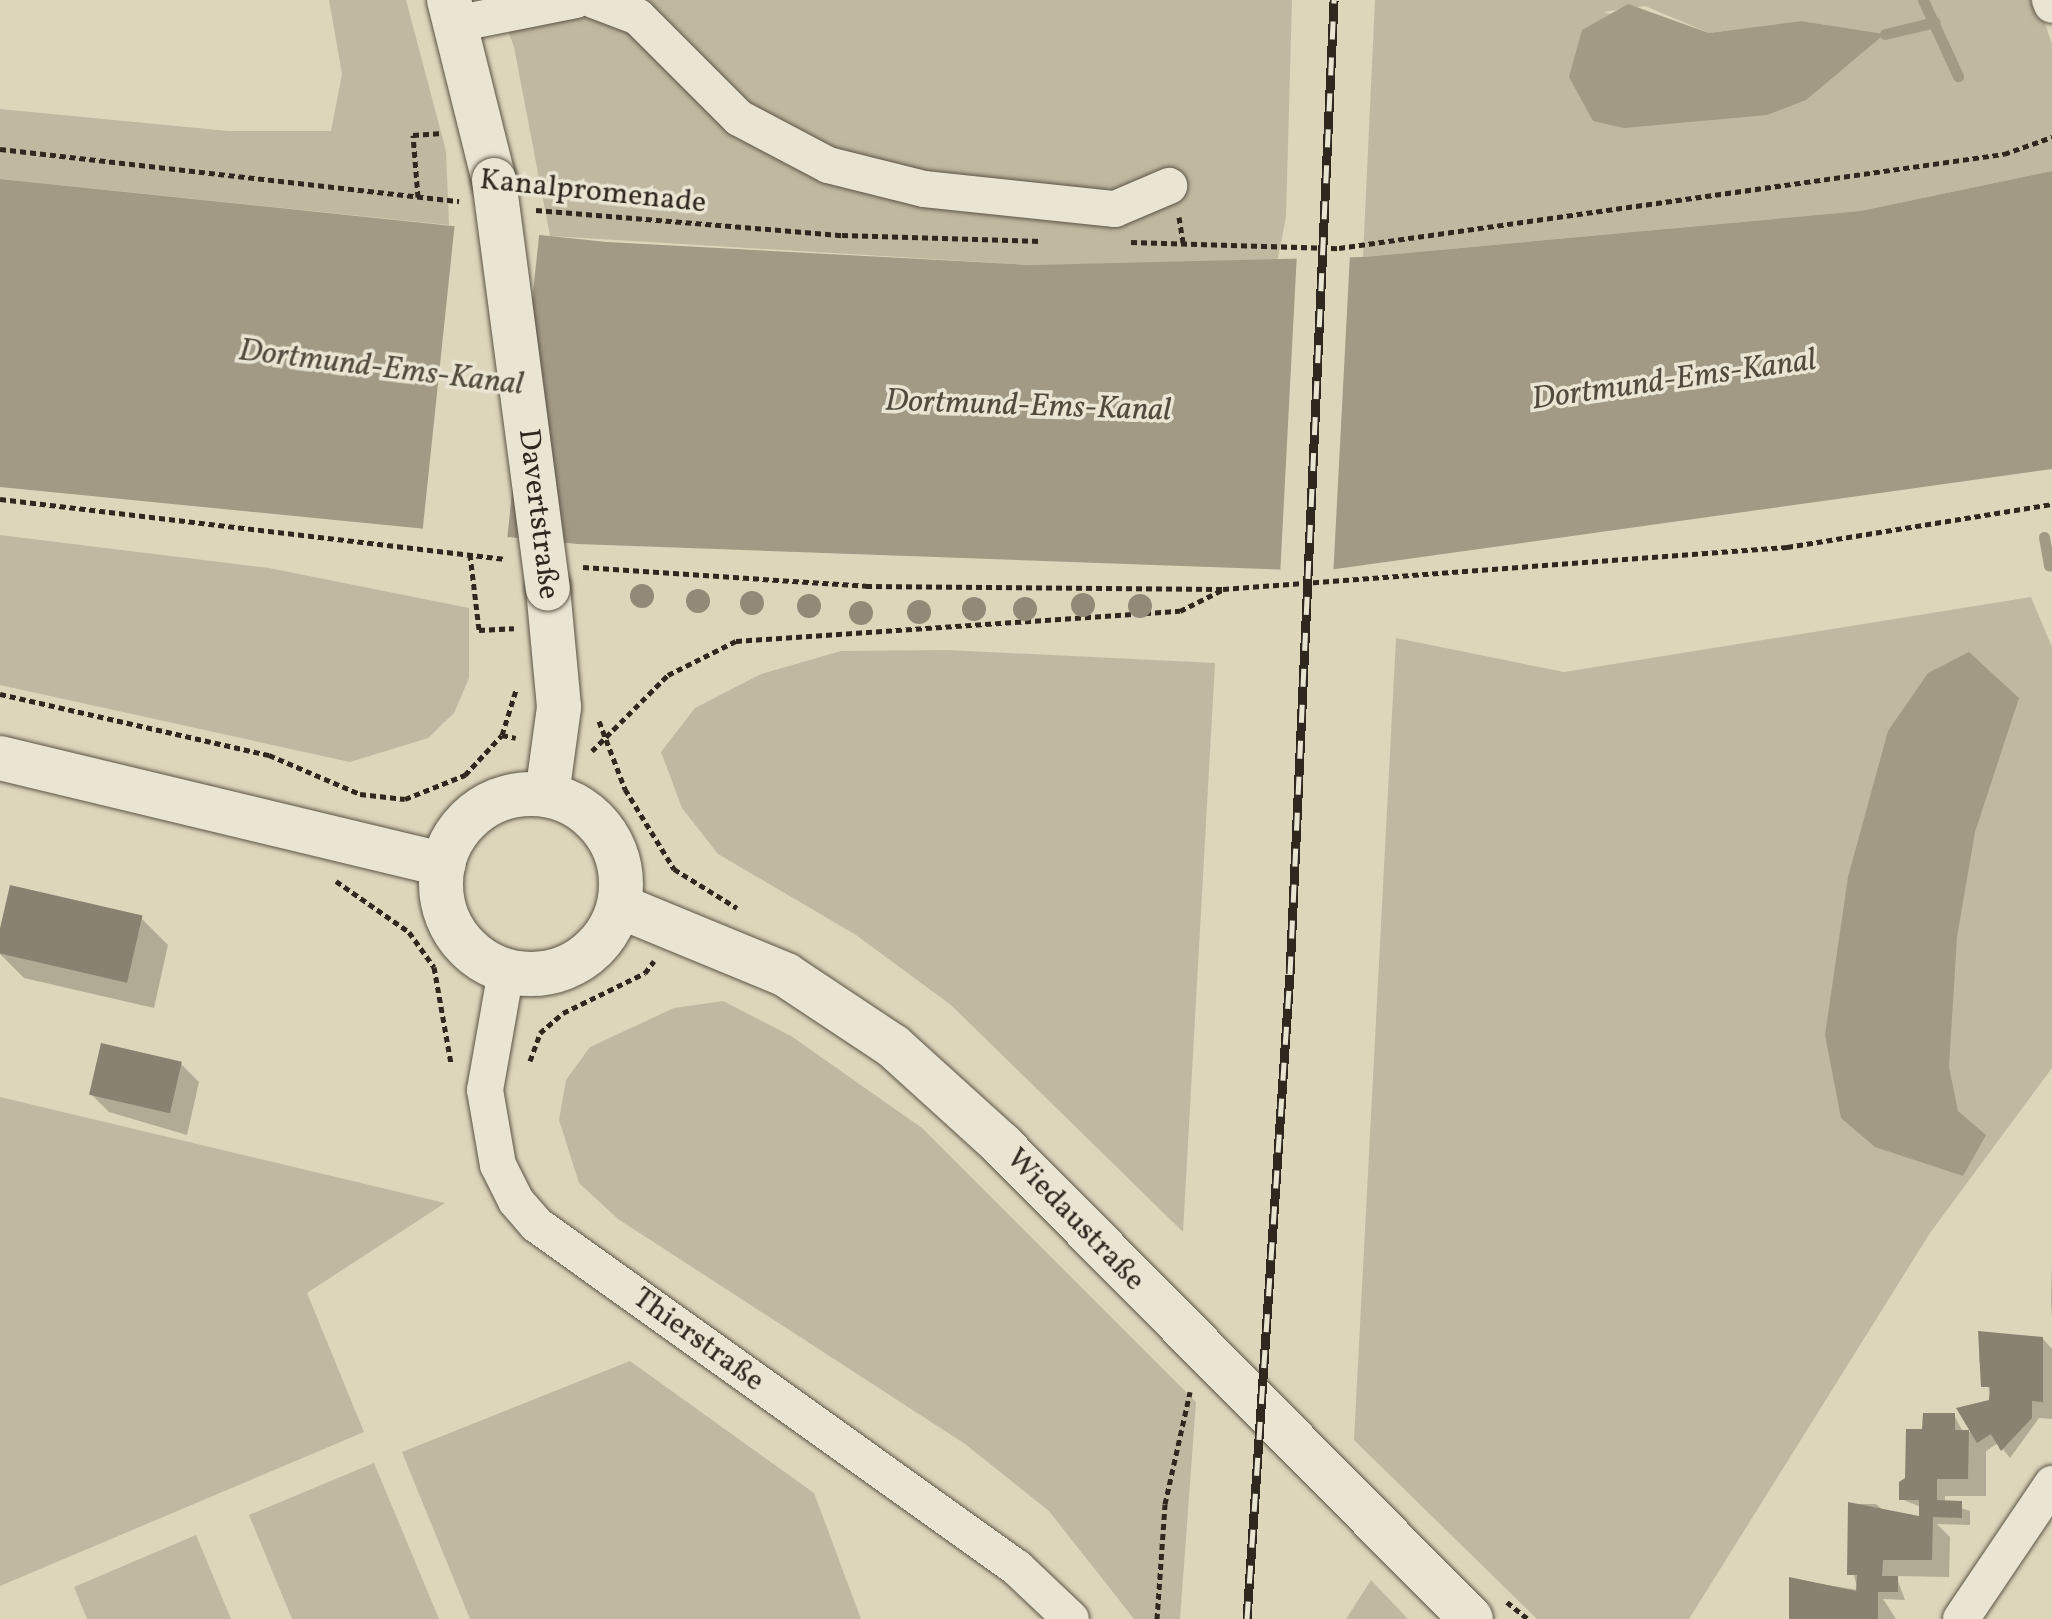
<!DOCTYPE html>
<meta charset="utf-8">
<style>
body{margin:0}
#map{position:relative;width:2052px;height:1619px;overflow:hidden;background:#ded6bb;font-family:Vollkorn,serif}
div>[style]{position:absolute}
.green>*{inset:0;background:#c0b8a0}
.water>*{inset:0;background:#a39a86}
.pier>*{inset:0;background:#ded6bb;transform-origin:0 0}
.shadow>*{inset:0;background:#0003}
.stream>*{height:11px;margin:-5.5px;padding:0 5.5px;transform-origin:5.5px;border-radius:5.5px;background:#a39a86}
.building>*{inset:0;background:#8a8270;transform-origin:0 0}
.path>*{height:5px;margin-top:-2.5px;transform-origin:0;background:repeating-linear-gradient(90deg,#30271e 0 6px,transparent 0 10px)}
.roads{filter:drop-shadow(0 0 2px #5c5345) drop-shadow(0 0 2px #5c5345)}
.minor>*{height:36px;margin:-18px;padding:0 18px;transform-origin:18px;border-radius:18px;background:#eae4d3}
.tertiary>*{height:44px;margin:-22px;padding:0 22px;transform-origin:22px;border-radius:22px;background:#eae4d3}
.secondary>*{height:44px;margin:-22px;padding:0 22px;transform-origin:22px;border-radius:22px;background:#eae4d3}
.secondary>.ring{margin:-22px;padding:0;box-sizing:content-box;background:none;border:44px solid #eae4d3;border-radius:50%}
.rail>*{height:9px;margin-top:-4.5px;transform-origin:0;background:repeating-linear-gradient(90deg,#eae4d3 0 18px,#30271e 0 36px);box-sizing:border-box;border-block:2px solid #30271e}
.bridges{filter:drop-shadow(0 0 2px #5c5345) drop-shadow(0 0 2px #5c5345)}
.tertiary-bridge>*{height:44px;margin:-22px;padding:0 22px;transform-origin:22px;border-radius:22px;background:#eae4d3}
.trees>*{width:24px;height:24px;margin:-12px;border-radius:50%;background:#928a76}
span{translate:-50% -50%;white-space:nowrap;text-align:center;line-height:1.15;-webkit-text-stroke:7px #eae4d3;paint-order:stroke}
.street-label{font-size:30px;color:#30271e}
.water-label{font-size:32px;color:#524a3d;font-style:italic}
</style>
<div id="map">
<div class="green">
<i style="clip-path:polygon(329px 0,406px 0,446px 151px,449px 225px,0 179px,0 109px,228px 131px,331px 131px,342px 74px)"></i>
<i style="clip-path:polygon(497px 0,1292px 0,1286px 217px,1277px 262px,1032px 265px,550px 236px,514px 47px)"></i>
<i style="clip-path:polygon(evenodd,1375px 0,2037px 0,2052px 44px,2052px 171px,1860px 211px,1363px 257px,1375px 0,1645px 6px,1709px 33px,1801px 21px,1885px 34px,1842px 70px,1603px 12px,1645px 6px)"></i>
<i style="clip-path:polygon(0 535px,269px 568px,469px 608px,469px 678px,454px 713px,428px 738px,350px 762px,0 685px)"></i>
<i style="clip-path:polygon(2031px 597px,2052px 647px,2052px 1068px,1930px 1233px,1689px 1619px,1537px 1619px,1354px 1440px,1396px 638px,1564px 672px)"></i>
<i style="clip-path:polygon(947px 650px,1215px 663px,1183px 1232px,951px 1005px,856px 935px,718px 854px,682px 808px,661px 752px,695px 708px,761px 674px,841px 651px)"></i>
<i style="clip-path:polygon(723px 1001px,791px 1036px,922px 1128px,1196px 1402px,1180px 1619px,1134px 1619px,1049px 1511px,965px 1444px,618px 1219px,579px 1183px,559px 1120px,566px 1080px,590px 1047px,674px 1008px)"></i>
<i style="clip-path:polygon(0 1097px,445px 1203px,307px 1293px,364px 1432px,0 1586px)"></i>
<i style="clip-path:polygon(630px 1361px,814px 1493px,861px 1619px,470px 1619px,402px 1452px)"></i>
<i style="clip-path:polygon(374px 1463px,439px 1619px,292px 1619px,249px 1515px)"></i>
<i style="clip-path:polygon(196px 1535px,231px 1619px,87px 1619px,74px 1587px)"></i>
<i style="clip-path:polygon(1371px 1580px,1408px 1619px,1346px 1619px)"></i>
</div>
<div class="water">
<i style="clip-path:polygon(1628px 4px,1709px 33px,1801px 21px,1885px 34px,1806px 100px,1767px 115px,1624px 128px,1593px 121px,1569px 77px,1582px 30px)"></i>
<i style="clip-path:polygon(2052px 171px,2052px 469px,1321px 571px,578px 544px,0 487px,0 179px,607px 242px,1032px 265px,1363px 257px,1860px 211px)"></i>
<i style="clip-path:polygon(1969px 652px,2019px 698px,1975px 832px,1957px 937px,1949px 1067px,1958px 1111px,1986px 1135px,1963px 1176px,1875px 1147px,1841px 1118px,1825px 1035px,1848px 877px,1888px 731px,1928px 673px)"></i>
</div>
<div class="pier">
<i style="left:455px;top:222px;width:85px;height:320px;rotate:6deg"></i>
<i style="left:1350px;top:254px;width:319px;height:53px;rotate:93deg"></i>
</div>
<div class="shadow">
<i style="clip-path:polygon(12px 887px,141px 918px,168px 945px,154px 1008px,24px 978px,0 954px)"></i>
<i style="clip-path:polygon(181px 1064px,199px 1082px,187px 1135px,109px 1112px,91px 1094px)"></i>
<i style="clip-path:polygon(2052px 1259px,2052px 1319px,2051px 1302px)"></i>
<i style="clip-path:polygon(1982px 1334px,2043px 1339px,2052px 1349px,2052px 1419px,2039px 1418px,2010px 1458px,1998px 1443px,1986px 1451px,1986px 1496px,1945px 1496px,1945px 1503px,1970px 1511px,1970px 1525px,1937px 1524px,1950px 1537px,1949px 1577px,1896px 1576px,1905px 1600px,1883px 1599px,1896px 1619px,1791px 1619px,1791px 1579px,1858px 1590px,1849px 1558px,1850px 1504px,1876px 1504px,1892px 1518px,1924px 1518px,1921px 1507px,1901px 1499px,1928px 1431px,1954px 1415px,1963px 1432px,1972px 1432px,1959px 1409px,1993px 1402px,1979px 1360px)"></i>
</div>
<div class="stream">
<i style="left:1923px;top:0;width:84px;rotate:65.3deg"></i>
<i style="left:1885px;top:34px;width:51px;rotate:-13.5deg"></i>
<i style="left:2044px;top:537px;width:29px;rotate:80deg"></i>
</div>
<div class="building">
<i style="left:10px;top:885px;width:136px;height:69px;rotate:13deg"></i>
<i style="left:101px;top:1043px;width:83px;height:53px;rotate:13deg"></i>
<i style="clip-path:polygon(1978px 1331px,2043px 1337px,2043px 1402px,2032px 1401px,2032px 1418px,2001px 1451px,1991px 1434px,1977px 1443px,1956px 1408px,1989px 1400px,1990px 1387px,1981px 1387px)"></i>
<i style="clip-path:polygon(1923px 1413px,1955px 1413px,1955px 1430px,1969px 1430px,1968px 1479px,1937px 1479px,1937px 1500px,1962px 1501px,1962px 1518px,1933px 1517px,1932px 1560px,1883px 1560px,1882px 1576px,1898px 1576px,1898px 1592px,1878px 1592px,1878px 1619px,1789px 1619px,1789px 1577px,1856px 1591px,1857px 1575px,1847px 1575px,1848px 1502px,1919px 1516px,1919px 1500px,1899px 1500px,1899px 1482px,1905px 1478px,1906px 1429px,1922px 1429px)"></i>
</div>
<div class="path">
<i style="left:0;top:149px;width:462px;rotate:6.5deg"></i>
<i style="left:418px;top:197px;width:62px;rotate:-94.6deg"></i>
<i style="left:413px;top:135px;width:29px;rotate:-4deg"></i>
<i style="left:536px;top:210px;width:307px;rotate:4.7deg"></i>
<i style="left:842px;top:235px;width:199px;rotate:1.7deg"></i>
<i style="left:1179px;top:217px;width:26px;rotate:81deg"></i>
<i style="left:1131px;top:242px;width:208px;rotate:1.7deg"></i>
<i style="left:1339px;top:248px;width:672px;rotate:-8.05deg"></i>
<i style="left:2004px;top:154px;width:51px;rotate:-19.5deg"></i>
<i style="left:0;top:499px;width:509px;rotate:6.78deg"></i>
<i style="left:470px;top:554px;width:77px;rotate:83.2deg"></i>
<i style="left:479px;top:630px;width:35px;rotate:-3deg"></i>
<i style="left:583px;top:567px;width:284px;rotate:3.8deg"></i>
<i style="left:866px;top:586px;width:357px;rotate:0.5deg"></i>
<i style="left:1223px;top:589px;width:566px;rotate:-4.26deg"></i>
<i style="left:1787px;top:547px;width:268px;rotate:-9.2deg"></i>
<i style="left:0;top:694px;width:276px;rotate:12.8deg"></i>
<i style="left:269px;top:755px;width:99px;rotate:23.2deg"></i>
<i style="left:360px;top:794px;width:45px;rotate:6.3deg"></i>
<i style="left:405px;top:799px;width:65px;rotate:-21.8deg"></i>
<i style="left:465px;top:775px;width:54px;rotate:-47.2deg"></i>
<i style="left:502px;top:735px;width:47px;rotate:-72.7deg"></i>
<i style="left:599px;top:721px;width:73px;rotate:69.1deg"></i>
<i style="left:625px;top:789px;width:94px;rotate:58.5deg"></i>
<i style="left:674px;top:869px;width:74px;rotate:31.8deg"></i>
<i style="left:502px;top:735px;width:14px;rotate:12deg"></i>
<i style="left:592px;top:751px;width:107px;rotate:-45deg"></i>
<i style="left:668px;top:675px;width:76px;rotate:-26.6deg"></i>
<i style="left:736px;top:641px;width:445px;rotate:-3.9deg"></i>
<i style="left:1180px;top:611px;width:47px;rotate:-26.6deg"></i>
<i style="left:336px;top:881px;width:89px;rotate:34.9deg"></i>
<i style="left:409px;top:932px;width:43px;rotate:54.5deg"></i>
<i style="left:434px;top:967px;width:97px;rotate:80deg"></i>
<i style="left:530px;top:1061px;width:30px;rotate:-70deg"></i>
<i style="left:540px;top:1033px;width:30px;rotate:-41deg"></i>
<i style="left:563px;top:1013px;width:91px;rotate:-26deg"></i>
<i style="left:645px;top:973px;width:15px;rotate:-53deg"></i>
<i style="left:1507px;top:1602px;width:27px;rotate:39deg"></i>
<i style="left:1157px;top:1619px;width:115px;rotate:-86deg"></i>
<i style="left:1165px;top:1504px;width:115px;rotate:-77.4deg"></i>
</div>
<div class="roads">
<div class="minor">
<i style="left:593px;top:0;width:48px;rotate:20.7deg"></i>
<i style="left:638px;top:17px;width:143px;rotate:45deg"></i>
<i style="left:739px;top:118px;width:101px;rotate:27.8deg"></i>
<i style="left:828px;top:165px;width:99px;rotate:14deg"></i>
<i style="left:924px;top:189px;width:192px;rotate:6deg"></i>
<i style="left:1115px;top:209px;width:59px;rotate:-23.1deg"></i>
<i style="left:2050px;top:0;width:5px;rotate:68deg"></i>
<i style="left:460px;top:23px;width:118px;rotate:-11.2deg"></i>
<i style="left:506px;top:971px;width:121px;rotate:100deg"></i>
<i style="left:485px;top:1090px;width:76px;rotate:80.2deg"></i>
<i style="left:498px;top:1165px;width:40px;rotate:63.4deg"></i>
<i style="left:516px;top:1201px;width:32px;rotate:49deg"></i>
<i style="left:537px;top:1225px;width:590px;rotate:35.55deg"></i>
<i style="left:1017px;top:1568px;width:74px;rotate:43.4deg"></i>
<i style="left:1961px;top:1619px;width:163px;rotate:-56deg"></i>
</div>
<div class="tertiary">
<i style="left:449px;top:0;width:186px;rotate:76deg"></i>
<i style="left:547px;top:795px;width:89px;rotate:-82.2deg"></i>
<i style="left:559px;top:707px;width:120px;rotate:-95.3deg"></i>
</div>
<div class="secondary">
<i style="left:0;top:758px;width:456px;rotate:13.5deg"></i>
<i class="ring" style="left:441px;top:794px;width:136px;height:136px"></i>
<i style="left:619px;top:906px;width:181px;rotate:22.4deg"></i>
<i style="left:786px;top:975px;width:128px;rotate:33.6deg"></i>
<i style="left:893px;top:1046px;width:146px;rotate:42.2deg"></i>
<i style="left:1001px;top:1144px;width:668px;rotate:45.3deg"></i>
</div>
</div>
<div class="rail">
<i style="left:1247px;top:1619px;width:646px;rotate:-86.19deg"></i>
<i style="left:1290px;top:974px;width:975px;rotate:-87.41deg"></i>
</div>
<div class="bridges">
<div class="tertiary-bridge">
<i style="left:494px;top:180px;width:412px;rotate:82.5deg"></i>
</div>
</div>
<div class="trees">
<i style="left:642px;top:596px"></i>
<i style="left:698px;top:601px"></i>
<i style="left:752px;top:603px"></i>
<i style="left:1083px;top:605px"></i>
<i style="left:809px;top:606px"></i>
<i style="left:1140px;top:606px"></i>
<i style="left:974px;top:609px"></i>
<i style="left:1025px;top:609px"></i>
<i style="left:919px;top:612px"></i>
<i style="left:861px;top:613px"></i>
</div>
<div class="street-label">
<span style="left:593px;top:192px;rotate:6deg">Kanalpromenade</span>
<span style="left:538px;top:514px;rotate:83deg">Davertstraße</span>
<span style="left:1075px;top:1220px;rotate:46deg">Wiedaustraße</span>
<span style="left:698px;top:1340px;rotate:36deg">Thierstraße</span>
</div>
<div class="water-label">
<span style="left:381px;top:369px;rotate:7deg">Dortmund-Ems-Kanal</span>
<span style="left:1674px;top:381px;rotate:-8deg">Dortmund-Ems-Kanal</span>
<span style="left:1028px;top:407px;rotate:2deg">Dortmund-Ems-Kanal</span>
</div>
</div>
